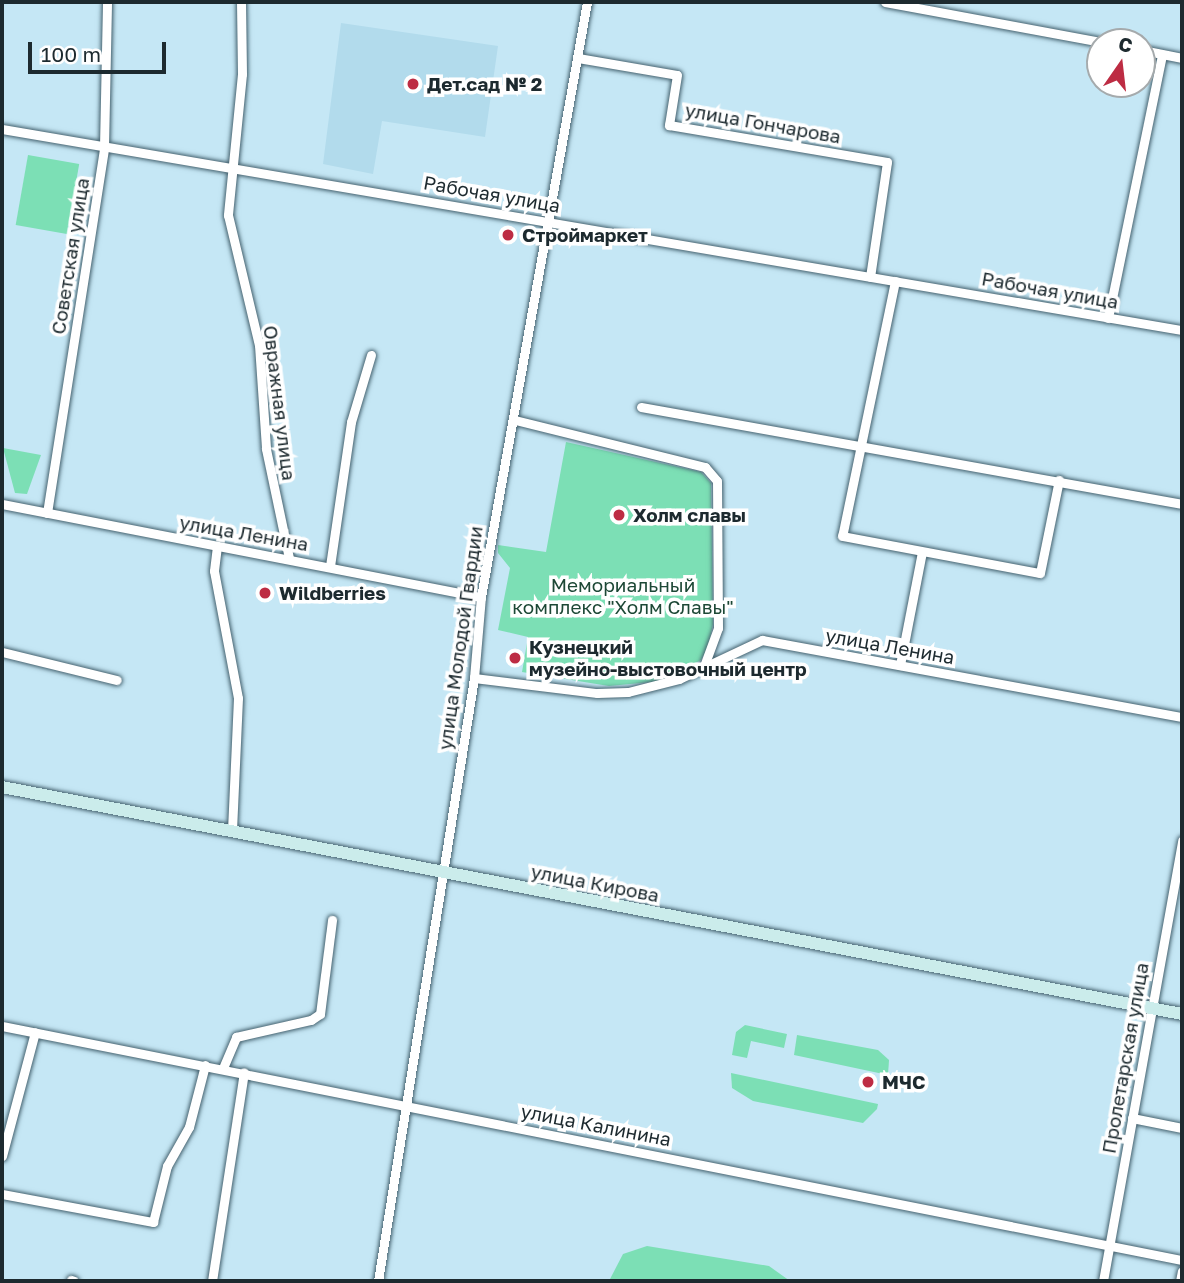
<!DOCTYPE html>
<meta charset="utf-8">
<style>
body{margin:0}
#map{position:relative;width:1184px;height:1283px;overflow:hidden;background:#c5e7f5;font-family:"Golos Text",sans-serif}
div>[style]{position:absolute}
.built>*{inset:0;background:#b2dbec}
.green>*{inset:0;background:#7cdfb5;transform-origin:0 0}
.roads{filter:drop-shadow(0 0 2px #45626f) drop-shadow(0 0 2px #45626f)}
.street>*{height:9px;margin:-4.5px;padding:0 4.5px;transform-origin:4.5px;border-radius:4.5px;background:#fff}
.secondary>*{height:12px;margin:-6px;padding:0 6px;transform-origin:6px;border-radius:6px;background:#cbeceb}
.dots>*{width:19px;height:19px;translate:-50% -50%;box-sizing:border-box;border:4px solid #fff;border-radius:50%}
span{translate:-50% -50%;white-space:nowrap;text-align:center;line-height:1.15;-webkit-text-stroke:7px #fff;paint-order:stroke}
.poi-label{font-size:19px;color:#1d2a2f;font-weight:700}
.left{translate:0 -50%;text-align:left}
.street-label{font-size:19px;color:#1d2a2f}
.park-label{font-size:19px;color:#1d4836}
.frame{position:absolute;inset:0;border:4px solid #1d2a2f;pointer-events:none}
.north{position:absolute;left:1086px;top:28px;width:70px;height:70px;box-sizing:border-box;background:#fff;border:2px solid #a5aaac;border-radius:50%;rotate:14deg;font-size:19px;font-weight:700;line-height:28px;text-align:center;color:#1d2a2f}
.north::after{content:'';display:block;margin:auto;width:24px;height:32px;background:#bd2c43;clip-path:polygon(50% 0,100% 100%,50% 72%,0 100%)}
.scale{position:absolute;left:28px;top:42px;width:138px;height:32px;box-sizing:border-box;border:4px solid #1d2a2f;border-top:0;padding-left:9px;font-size:21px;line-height:24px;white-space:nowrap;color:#1d2a2f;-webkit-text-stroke:5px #fff;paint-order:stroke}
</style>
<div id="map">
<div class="built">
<i style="clip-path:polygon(341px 23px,498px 46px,485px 137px,382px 121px,373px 174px,323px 164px)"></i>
</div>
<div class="green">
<i style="left:28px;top:155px;width:52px;height:71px;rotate:10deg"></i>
<i style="clip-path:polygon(566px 442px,701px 472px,711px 483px,713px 624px,708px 647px,701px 660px,662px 681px,609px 686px,522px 672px,528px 637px,498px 630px,510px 568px,498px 553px,498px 545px,546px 552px)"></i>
<i style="clip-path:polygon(3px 448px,41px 455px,27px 494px,15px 493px)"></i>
<i style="clip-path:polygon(745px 1025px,787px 1034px,784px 1048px,751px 1041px,747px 1058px,732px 1055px,736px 1032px)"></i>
<i style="clip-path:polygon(797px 1035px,878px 1050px,889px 1060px,888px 1075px,794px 1055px)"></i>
<i style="clip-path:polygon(731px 1073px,878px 1104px,877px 1109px,863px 1123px,753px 1101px,732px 1088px)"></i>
<i style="clip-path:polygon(647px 1246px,769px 1266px,790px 1281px,609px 1281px,623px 1254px)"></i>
</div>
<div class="roads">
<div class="street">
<i style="left:241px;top:2px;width:72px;rotate:89.2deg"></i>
<i style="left:242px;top:74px;width:142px;rotate:95.7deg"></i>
<i style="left:228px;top:215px;width:134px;rotate:76.6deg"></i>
<i style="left:259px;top:345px;width:104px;rotate:86.1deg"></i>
<i style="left:266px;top:449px;width:111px;rotate:78.1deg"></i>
<i style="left:885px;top:2px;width:219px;rotate:10.5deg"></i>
<i style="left:1142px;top:50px;width:41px;rotate:11.3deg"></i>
<i style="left:578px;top:58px;width:100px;rotate:9.7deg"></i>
<i style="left:677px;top:75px;width:51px;rotate:99.1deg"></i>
<i style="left:669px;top:125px;width:221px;rotate:9.6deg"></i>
<i style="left:887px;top:162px;width:116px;rotate:98.4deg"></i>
<i style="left:2px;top:129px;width:1197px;rotate:9.67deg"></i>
<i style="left:895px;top:281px;width:260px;rotate:101.7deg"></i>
<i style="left:842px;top:536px;width:201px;rotate:10.6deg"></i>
<i style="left:1040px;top:573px;width:95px;rotate:-78.5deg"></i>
<i style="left:1108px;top:318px;width:269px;rotate:-78.4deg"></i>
<i style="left:641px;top:407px;width:550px;rotate:10.16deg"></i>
<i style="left:515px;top:420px;width:196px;rotate:13.9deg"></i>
<i style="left:705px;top:467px;width:18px;rotate:49deg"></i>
<i style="left:717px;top:481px;width:147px;rotate:89.6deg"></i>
<i style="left:718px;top:628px;width:40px;rotate:110.2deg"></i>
<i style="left:2px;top:504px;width:488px;rotate:11deg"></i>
<i style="left:47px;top:513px;width:370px;rotate:-81.1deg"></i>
<i style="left:104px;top:147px;width:145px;rotate:-88.8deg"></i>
<i style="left:217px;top:546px;width:25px;rotate:97deg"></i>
<i style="left:214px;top:571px;width:129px;rotate:79.3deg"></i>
<i style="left:238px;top:698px;width:134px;rotate:92.6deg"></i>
<i style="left:330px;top:566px;width:146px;rotate:-81.7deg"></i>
<i style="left:351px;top:422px;width:70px;rotate:-73.4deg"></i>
<i style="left:2px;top:652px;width:118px;rotate:13.7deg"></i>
<i style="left:900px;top:665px;width:115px;rotate:-79deg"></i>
<i style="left:474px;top:678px;width:124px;rotate:7deg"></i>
<i style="left:597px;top:693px;width:31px;rotate:-2deg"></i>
<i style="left:628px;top:692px;width:53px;rotate:-14.3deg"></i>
<i style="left:679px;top:679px;width:92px;rotate:-25.2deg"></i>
<i style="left:762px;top:640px;width:427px;rotate:10.4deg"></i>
<i style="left:2px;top:1026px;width:1203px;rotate:11.22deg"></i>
<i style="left:223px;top:1068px;width:34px;rotate:-67deg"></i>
<i style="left:236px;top:1037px;width:77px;rotate:-12.8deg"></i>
<i style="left:311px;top:1020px;width:11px;rotate:-34deg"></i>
<i style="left:320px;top:1014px;width:95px;rotate:-82.7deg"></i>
<i style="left:1132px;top:1118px;width:51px;rotate:11.3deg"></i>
<i style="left:2px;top:1156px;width:128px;rotate:-75.1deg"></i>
<i style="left:2px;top:1194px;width:154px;rotate:10.5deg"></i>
<i style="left:153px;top:1222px;width:58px;rotate:-76deg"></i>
<i style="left:167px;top:1166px;width:45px;rotate:-60.6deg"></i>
<i style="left:189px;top:1127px;width:64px;rotate:-75.5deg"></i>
<i style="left:71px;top:1280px;width:3px;rotate:18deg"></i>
<i style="left:212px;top:1281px;width:211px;rotate:-81.3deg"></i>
<i style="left:378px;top:1281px;width:611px;rotate:-80.95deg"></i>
<i style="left:474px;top:678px;width:81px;rotate:-85.1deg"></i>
<i style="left:481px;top:597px;width:604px;rotate:-79.9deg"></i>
<i style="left:1103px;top:1281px;width:448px;rotate:-79.8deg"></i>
<i style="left:1180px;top:1281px;width:10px;rotate:-79deg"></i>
</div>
<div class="secondary">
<i style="left:2px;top:787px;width:1202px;rotate:10.89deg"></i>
</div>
</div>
<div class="dots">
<i style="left:413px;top:84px;background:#bd2c43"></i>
<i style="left:508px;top:235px;background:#bd2c43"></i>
<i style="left:619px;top:515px;background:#bd2c43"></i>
<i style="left:265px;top:593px;background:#bd2c43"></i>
<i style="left:515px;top:658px;background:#bd2c43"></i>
<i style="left:868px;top:1082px;background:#bd2c43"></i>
</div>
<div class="poi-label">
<span class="left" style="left:427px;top:84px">Дет.сад № 2</span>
<span class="left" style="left:522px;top:235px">Строймаркет</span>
<span class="left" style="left:633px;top:515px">Холм славы</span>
<span class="left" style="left:279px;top:593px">Wildberries</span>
<span class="left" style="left:529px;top:658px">Кузнецкий<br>музейно-выстовочный центр</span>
<span class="left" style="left:882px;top:1082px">МЧС</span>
</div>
<div class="street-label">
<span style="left:763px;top:123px;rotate:10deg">улица Гончарова</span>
<span style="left:492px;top:194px;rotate:10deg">Рабочая улица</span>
<span style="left:70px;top:256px;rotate:-81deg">Советская улица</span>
<span style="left:1050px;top:290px;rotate:10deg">Рабочая улица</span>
<span style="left:280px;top:403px;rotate:83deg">Овражная улица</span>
<span style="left:244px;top:533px;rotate:10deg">улица Ленина</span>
<span style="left:460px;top:638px;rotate:-82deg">улица Молодой Гвардии</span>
<span style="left:890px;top:646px;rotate:10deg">улица Ленина</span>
<span style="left:595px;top:883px;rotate:11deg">улица Кирова</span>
<span style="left:1125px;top:1058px;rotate:-80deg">Пролетарская улица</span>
<span style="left:596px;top:1125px;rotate:11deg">улица Калинина</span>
</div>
<div class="park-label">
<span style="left:623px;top:596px">Мемориальный<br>комплекс "Холм Славы"</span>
</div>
<div class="frame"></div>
<div class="north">С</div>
<div class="scale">100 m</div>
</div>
